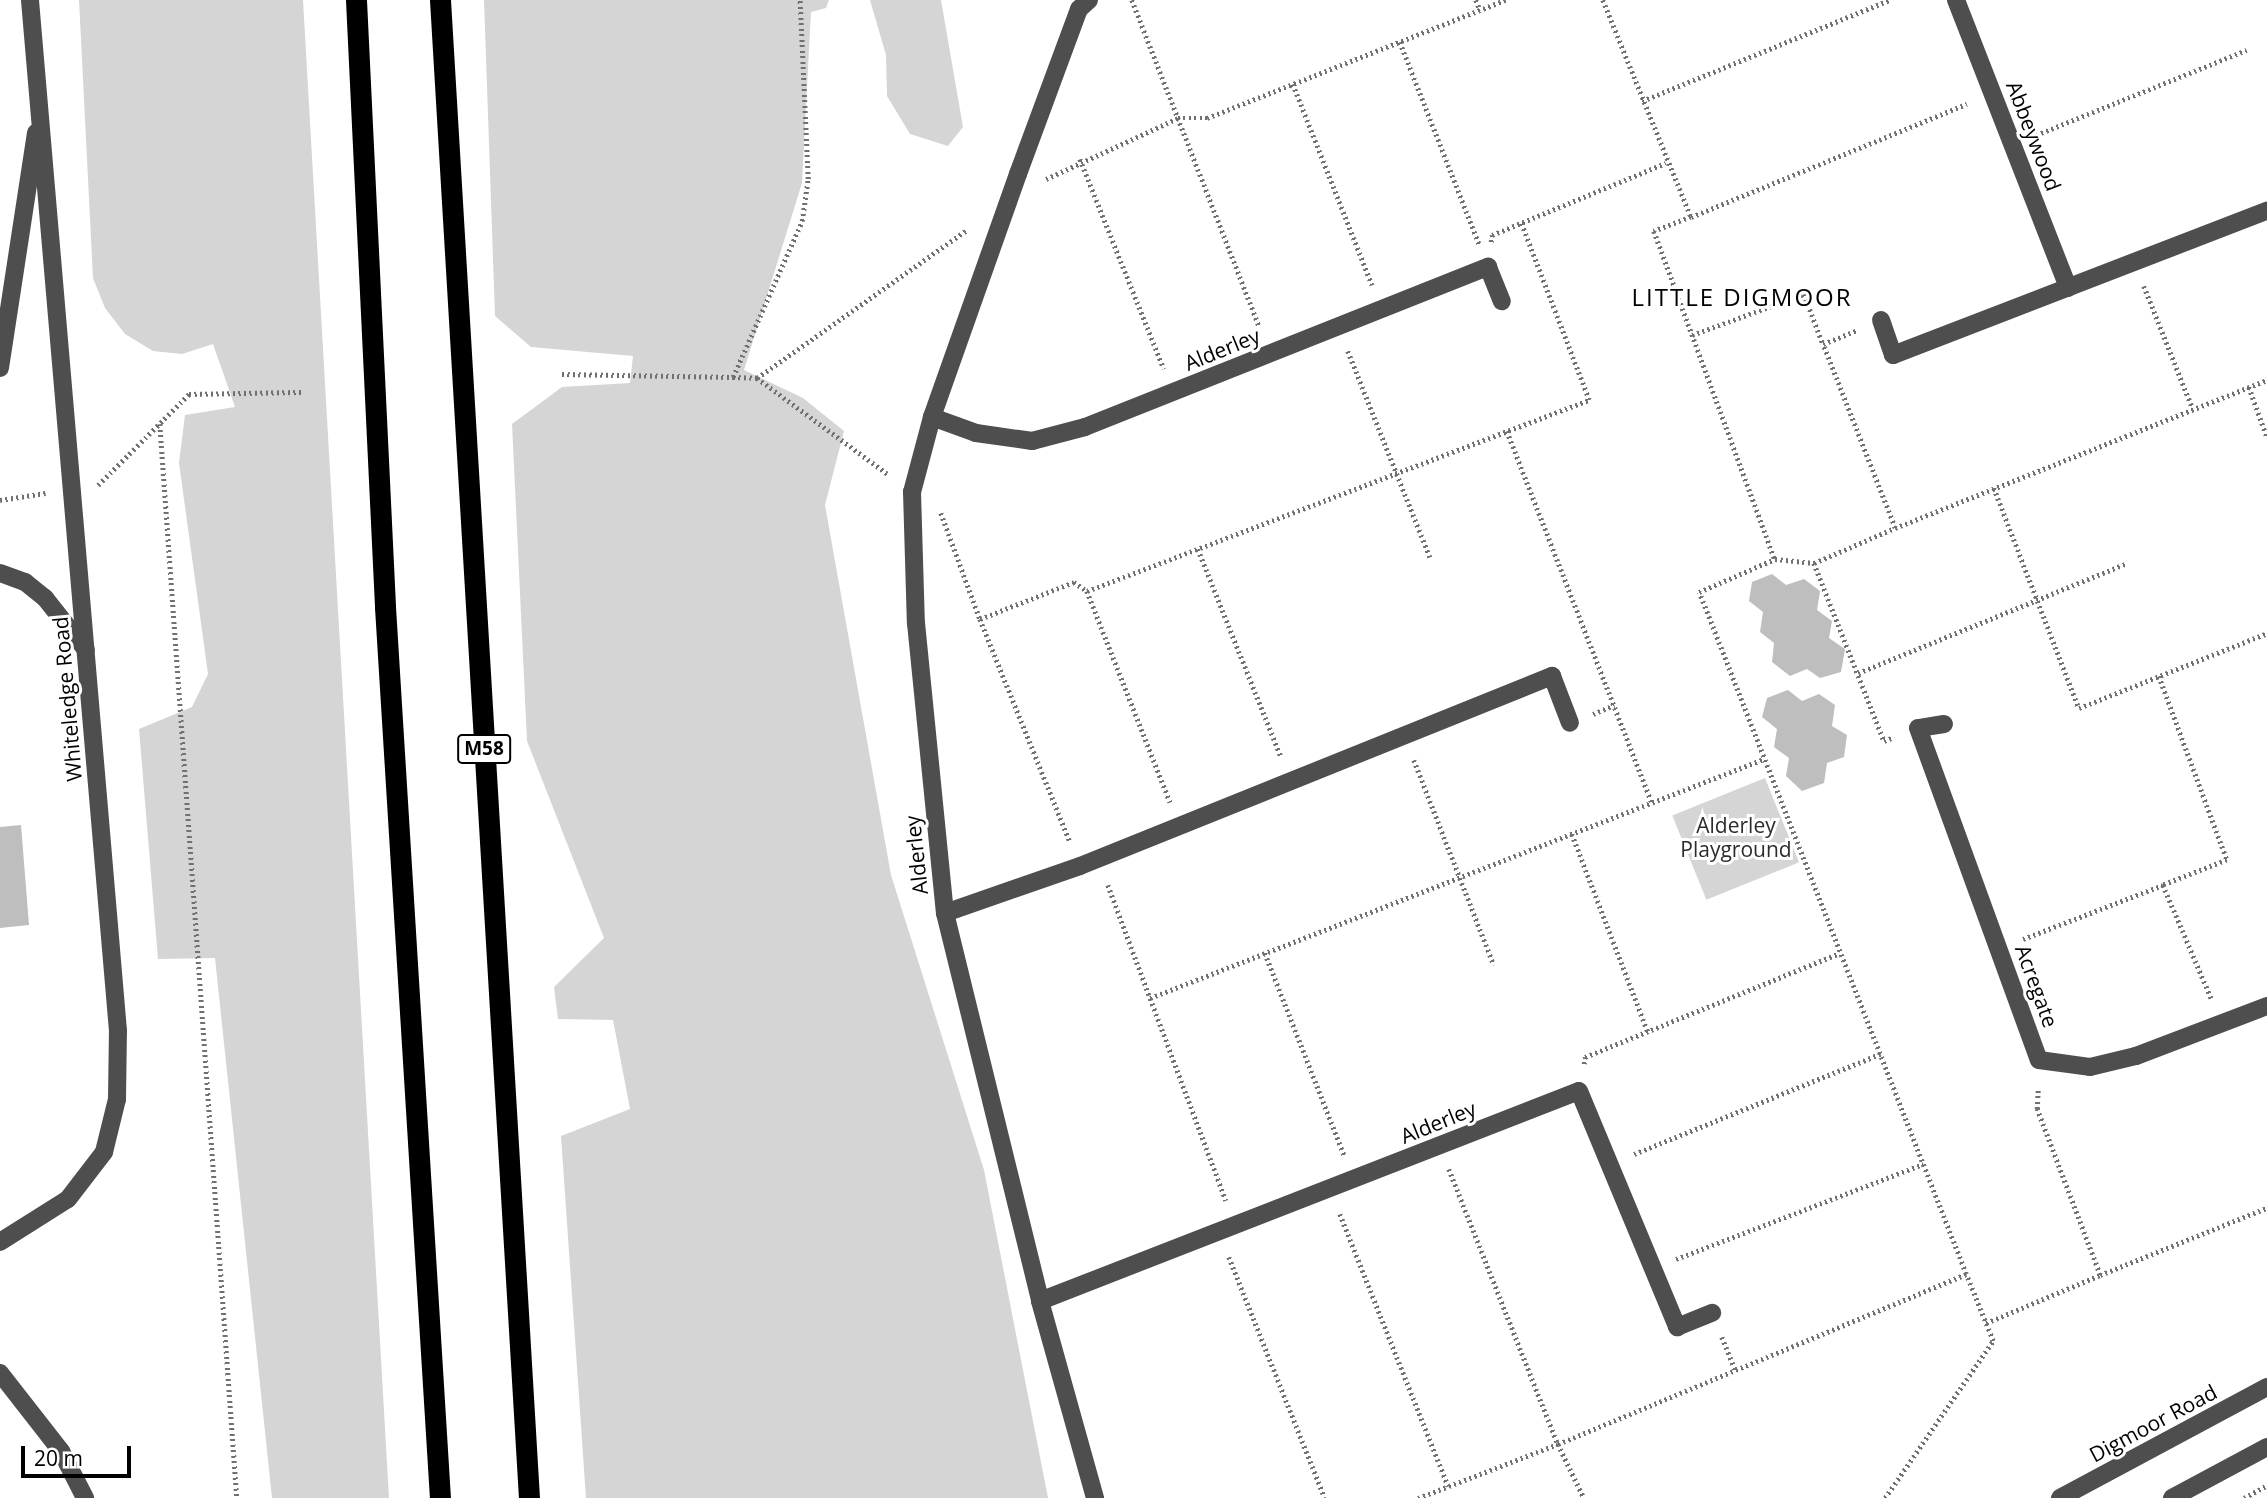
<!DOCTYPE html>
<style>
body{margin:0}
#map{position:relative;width:2267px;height:1498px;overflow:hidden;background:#fff;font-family:"Open Sans",sans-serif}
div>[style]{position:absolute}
.green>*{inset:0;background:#d5d5d5;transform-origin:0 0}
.building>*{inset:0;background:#bebebe}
.path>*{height:4.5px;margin-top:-2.25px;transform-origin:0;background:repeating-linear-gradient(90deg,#707070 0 2px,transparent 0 5.5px)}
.minor>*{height:18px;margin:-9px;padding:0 9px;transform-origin:9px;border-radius:9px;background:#4e4e4e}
.highway>*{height:21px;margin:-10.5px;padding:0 10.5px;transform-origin:10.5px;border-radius:10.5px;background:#000}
span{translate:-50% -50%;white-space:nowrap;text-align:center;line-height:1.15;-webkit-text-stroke:6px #fff;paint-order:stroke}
.shield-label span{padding:2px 5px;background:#fff;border:2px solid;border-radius:5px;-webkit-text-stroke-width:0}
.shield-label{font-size:19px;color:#000;font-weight:700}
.street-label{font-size:21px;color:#000}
.park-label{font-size:21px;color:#2c2c2c}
.quarter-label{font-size:24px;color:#000;letter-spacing:2px}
.scale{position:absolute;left:21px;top:1446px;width:110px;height:32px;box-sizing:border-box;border:4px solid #000;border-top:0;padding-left:9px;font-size:21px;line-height:24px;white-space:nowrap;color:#000;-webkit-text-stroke:5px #fff;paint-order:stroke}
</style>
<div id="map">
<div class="green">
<i style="clip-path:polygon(79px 0,303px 0,389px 1498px,272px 1498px,215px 958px,158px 959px,139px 729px,192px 707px,208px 674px,179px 463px,185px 415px,235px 407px,213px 344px,182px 354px,153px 351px,125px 334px,105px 308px,93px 278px)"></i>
<i style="clip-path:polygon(484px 0,829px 0,826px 8px,811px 12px,802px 183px,744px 370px,803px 398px,844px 431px,825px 505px,891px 875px,984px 1170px,1048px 1498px,586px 1498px,561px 1136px,630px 1109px,613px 1020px,558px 1019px,554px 987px,604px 938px,527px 741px,512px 424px,562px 387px,630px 383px,633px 356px,531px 347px,495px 316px)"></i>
<i style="clip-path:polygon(870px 0,941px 0,963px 127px,948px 146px,910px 134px,887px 96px,886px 55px)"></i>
<i style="left:1765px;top:778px;width:91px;height:100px;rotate:68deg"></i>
</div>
<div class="building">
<i style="clip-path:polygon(1772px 574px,1786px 585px,1804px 579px,1820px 591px,1817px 610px,1832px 621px,1829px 638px,1845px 649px,1841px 672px,1820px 678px,1807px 669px,1790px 676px,1772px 662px,1774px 643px,1760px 632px,1763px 612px,1749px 601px,1752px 582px)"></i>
<i style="clip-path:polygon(1788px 690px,1802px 701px,1819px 694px,1835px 705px,1832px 726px,1847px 735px,1844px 757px,1827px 763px,1824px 783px,1802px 791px,1786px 776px,1789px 758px,1774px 747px,1777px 729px,1762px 717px,1767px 698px)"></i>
<i style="clip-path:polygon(21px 825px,29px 925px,0 928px,0 827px)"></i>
</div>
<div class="path">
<i style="left:1132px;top:0;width:352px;rotate:68.7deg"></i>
<i style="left:1476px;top:0;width:11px;rotate:68deg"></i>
<i style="left:1603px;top:0;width:234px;rotate:67.9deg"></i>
<i style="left:1691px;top:217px;width:40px;rotate:159deg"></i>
<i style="left:1654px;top:231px;width:350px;rotate:69.8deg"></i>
<i style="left:1775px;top:559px;width:39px;rotate:6deg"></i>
<i style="left:1814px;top:563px;width:191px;rotate:68.5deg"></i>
<i style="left:1884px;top:741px;width:11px;rotate:-22deg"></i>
<i style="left:1400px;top:42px;width:217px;rotate:68.6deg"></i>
<i style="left:1293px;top:84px;width:216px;rotate:68.5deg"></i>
<i style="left:1642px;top:101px;width:267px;rotate:-22.2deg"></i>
<i style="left:2036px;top:135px;width:227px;rotate:-22deg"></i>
<i style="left:1080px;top:159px;width:226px;rotate:68.2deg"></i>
<i style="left:1046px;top:179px;width:145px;rotate:-24.8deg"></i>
<i style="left:1178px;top:118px;width:29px"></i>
<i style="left:1207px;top:118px;width:321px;rotate:-21.6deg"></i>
<i style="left:1691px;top:217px;width:298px;rotate:-22.3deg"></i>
<i style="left:1491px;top:242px;width:7px;rotate:-82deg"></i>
<i style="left:1492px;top:235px;width:188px;rotate:-22.5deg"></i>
<i style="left:2144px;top:286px;width:132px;rotate:68.3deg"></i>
<i style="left:1692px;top:335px;width:119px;rotate:-20.1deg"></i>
<i style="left:1804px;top:294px;width:53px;rotate:69.2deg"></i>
<i style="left:1348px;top:351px;width:222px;rotate:68.3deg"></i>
<i style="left:562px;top:374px;width:171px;rotate:1deg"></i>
<i style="left:733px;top:377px;width:171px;rotate:-66.1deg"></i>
<i style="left:802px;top:221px;width:42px;rotate:-81.9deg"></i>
<i style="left:808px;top:179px;width:179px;rotate:-92.6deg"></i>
<i style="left:733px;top:377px;width:24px;rotate:2deg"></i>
<i style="left:757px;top:378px;width:258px;rotate:-35.2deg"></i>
<i style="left:757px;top:378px;width:164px;rotate:36.3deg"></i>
<i style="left:2249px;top:387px;width:53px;rotate:70.2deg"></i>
<i style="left:160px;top:424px;width:1077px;rotate:85.9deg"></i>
<i style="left:1507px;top:431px;width:398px;rotate:68.7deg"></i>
<i style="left:98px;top:485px;width:129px;rotate:-45deg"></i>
<i style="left:189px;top:394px;width:112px;rotate:-1deg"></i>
<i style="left:1994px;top:488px;width:236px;rotate:68.9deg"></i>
<i style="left:2079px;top:708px;width:202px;rotate:-21.7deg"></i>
<i style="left:0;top:500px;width:46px;rotate:-8.8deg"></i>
<i style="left:941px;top:513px;width:113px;rotate:69.8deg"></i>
<i style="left:980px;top:619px;width:101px;rotate:-21.5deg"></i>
<i style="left:1074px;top:582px;width:16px;rotate:35deg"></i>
<i style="left:1087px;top:591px;width:537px;rotate:-20.83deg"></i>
<i style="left:1589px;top:400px;width:190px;rotate:-111deg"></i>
<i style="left:1895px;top:528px;width:400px;rotate:-21.7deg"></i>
<i style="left:1198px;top:549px;width:223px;rotate:68.2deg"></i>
<i style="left:1814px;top:563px;width:88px;rotate:-23.4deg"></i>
<i style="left:1895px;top:528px;width:198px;rotate:-111.4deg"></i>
<i style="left:1823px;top:344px;width:38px;rotate:-22deg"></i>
<i style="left:1087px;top:591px;width:227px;rotate:68.5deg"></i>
<i style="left:980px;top:619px;width:240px;rotate:68deg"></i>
<i style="left:1858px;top:673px;width:291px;rotate:-22.2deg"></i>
<i style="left:2159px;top:676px;width:196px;rotate:69.7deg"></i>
<i style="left:2227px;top:860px;width:69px;rotate:158.7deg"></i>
<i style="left:1593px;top:714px;width:23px;rotate:-23deg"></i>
<i style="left:1414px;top:760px;width:220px;rotate:68.7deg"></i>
<i style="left:1572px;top:834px;width:212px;rotate:69deg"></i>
<i style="left:1108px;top:885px;width:337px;rotate:69.5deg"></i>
<i style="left:2023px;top:939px;width:150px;rotate:-21.1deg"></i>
<i style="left:2163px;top:885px;width:125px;rotate:66.9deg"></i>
<i style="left:1265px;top:953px;width:217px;rotate:68.6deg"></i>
<i style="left:1150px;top:998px;width:659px;rotate:-21.27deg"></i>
<i style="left:1584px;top:1064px;width:7px;rotate:-82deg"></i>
<i style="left:1585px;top:1057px;width:275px;rotate:-22.2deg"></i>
<i style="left:1634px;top:1154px;width:266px;rotate:-22.1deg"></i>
<i style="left:1449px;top:1169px;width:296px;rotate:68.4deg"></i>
<i style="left:1558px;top:1444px;width:442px;rotate:-22.6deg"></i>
<i style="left:1966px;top:1274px;width:732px;rotate:-111.38deg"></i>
<i style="left:1699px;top:592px;width:83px;rotate:-23.5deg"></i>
<i style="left:1340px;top:1214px;width:293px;rotate:68.3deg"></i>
<i style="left:1229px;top:1257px;width:259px;rotate:68.3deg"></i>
<i style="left:1676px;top:1259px;width:265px;rotate:-21deg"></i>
<i style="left:2100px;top:1275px;width:180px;rotate:-21.9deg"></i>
<i style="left:1986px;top:1323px;width:124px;rotate:-22.8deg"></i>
<i style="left:2100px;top:1275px;width:178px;rotate:-110.8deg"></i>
<i style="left:2037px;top:1109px;width:21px;rotate:-87deg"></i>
<i style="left:1722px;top:1337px;width:35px;rotate:68deg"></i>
<i style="left:1418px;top:1498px;width:150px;rotate:-21.1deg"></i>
<i style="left:1558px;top:1444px;width:60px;rotate:64.3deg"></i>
<i style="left:1885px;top:1498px;width:191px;rotate:-55.5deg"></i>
<i style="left:1993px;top:1341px;width:72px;rotate:-111.9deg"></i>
<i style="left:2244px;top:1498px;width:26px;rotate:-29deg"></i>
</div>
<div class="minor">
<i style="left:1089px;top:0;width:13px;rotate:138deg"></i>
<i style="left:1079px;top:9px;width:176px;rotate:110.3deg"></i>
<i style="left:1018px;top:174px;width:258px;rotate:109.5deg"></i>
<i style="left:932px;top:417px;width:78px;rotate:104.9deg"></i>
<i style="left:912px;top:492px;width:131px;rotate:88.3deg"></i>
<i style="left:916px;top:623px;width:291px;rotate:84.3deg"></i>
<i style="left:945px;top:913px;width:399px;rotate:76.2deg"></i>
<i style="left:1040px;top:1301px;width:205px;rotate:74.4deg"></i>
<i style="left:1956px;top:0;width:309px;rotate:68.7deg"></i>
<i style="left:1881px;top:320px;width:37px;rotate:71deg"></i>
<i style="left:1893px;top:355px;width:401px;rotate:-21.1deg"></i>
<i style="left:0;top:368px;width:238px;rotate:-81.3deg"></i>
<i style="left:932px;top:417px;width:47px;rotate:20deg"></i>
<i style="left:976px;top:433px;width:57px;rotate:8.1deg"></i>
<i style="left:1032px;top:441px;width:55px;rotate:-14.8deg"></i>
<i style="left:1085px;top:427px;width:434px;rotate:-21.7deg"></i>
<i style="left:1488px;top:267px;width:37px;rotate:68deg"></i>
<i style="left:0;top:573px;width:27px;rotate:20deg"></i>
<i style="left:25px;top:582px;width:26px;rotate:39deg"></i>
<i style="left:45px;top:598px;width:66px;rotate:51.7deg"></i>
<i style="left:1944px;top:724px;width:26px;rotate:171deg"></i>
<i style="left:1918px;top:728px;width:353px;rotate:70deg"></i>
<i style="left:2039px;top:1060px;width:51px;rotate:7.8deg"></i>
<i style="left:2090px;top:1067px;width:47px;rotate:-13.4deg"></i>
<i style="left:2136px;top:1056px;width:140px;rotate:-20.9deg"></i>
<i style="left:945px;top:913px;width:143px;rotate:-19.2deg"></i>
<i style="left:1080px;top:866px;width:509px;rotate:-21.93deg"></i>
<i style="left:1552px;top:676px;width:50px;rotate:69deg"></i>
<i style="left:0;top:1242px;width:80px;rotate:-32.3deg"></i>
<i style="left:68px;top:1199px;width:59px;rotate:-52.5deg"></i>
<i style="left:104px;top:1152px;width:55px;rotate:-76.2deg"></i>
<i style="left:117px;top:1099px;width:68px;rotate:-89.2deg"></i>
<i style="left:118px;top:1031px;width:1035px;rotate:-94.88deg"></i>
<i style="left:1040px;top:1301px;width:578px;rotate:-21.29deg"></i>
<i style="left:1579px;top:1091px;width:256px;rotate:67.4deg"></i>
<i style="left:1677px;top:1327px;width:38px;rotate:-22deg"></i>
<i style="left:0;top:1373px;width:99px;rotate:52deg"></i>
<i style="left:61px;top:1451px;width:53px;rotate:62.9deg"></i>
<i style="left:2060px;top:1498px;width:235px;rotate:-28.2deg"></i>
<i style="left:2172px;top:1498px;width:108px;rotate:-28.2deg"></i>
</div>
<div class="highway">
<i style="left:356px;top:0;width:608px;rotate:87.26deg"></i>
<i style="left:385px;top:607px;width:893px;rotate:86.47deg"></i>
<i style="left:440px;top:0;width:1501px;rotate:86.6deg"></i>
</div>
<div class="shield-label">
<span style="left:484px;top:749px">M58</span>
</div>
<div class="street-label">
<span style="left:2034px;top:136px;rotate:69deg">Abbeywood</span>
<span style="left:1222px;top:349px;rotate:-22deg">Alderley</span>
<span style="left:67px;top:699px;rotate:-95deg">Whiteledge Road</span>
<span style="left:916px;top:855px;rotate:-96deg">Alderley</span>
<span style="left:2037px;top:986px;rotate:70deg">Acregate</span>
<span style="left:1438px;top:1122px;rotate:-22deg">Alderley</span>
<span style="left:2153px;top:1423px;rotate:-28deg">Digmoor Road</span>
</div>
<div class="park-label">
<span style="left:1736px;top:837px">Alderley<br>Playground</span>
</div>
<div class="quarter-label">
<span style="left:1742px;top:297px">LITTLE DIGMOOR</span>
</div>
<div class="scale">20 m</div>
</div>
